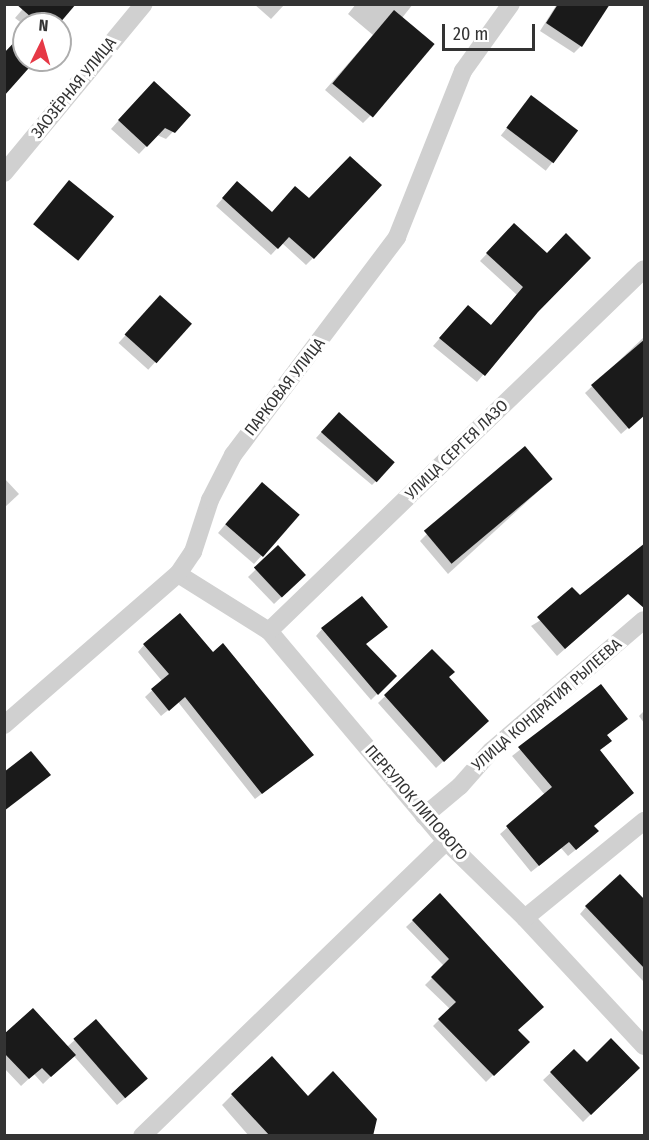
<!DOCTYPE html>
<meta charset="utf-8">
<style>
body{margin:0}
#map{position:relative;width:649px;height:1140px;overflow:hidden;background:#fff;font-family:"Fira Sans Condensed",sans-serif}
div>[style]{position:absolute}
.shadow>*{inset:0;background:#0003;transform-origin:0 0}
.building>*{inset:0;background:#1a1a1a;transform-origin:0 0}
.lane>*{height:18px;margin:-9px;padding:0 9px;transform-origin:9px;border-radius:9px;background:#d0d0d0}
span{translate:-50% -50%;white-space:nowrap;text-align:center;line-height:1.15;-webkit-text-stroke:6px #fff;paint-order:stroke}
.street-label{font-size:16px;color:#333}
.frame{position:absolute;inset:0;border:6px solid #333;pointer-events:none}
.north{position:absolute;left:12px;top:12px;width:60px;height:60px;box-sizing:border-box;background:#fff;border:2px solid #adadad;border-radius:50%;rotate:5deg;font-size:16px;font-weight:700;line-height:24px;text-align:center;color:#333}
.north::after{content:'';display:block;margin:auto;width:21px;height:27px;background:#e63946;clip-path:polygon(50% 0,100% 100%,50% 72%,0 100%)}
.scale{position:absolute;left:442px;top:24px;width:93px;height:27px;box-sizing:border-box;border:3px solid #333;border-top:0;padding-left:8px;font-size:18px;line-height:21px;white-space:nowrap;color:#333;-webkit-text-stroke:4px #fff;paint-order:stroke}
</style>
<div id="map">
<div class="shadow">
<i style="clip-path:polygon(27px 4px,57px 24px,24px 25px,15px 18px)"></i>
<i style="clip-path:polygon(254px 4px,285px 4px,271px 19px)"></i>
<i style="clip-path:polygon(356px 4px,413px 4px,402px 18px,370px 116px,363px 123px,325px 90px,373px 35px,348px 14px)"></i>
<i style="clip-path:polygon(557px 4px,599px 4px,581px 46px,574px 53px,540px 31px)"></i>
<i style="clip-path:polygon(22px 36px,24px 60px,34px 60px,4px 94px,4px 55px)"></i>
<i style="clip-path:polygon(146px 90px,189px 115px,166px 139px,157px 135px,139px 154px,111px 129px)"></i>
<i style="left:531px;top:97px;width:57px;height:49px;rotate:38deg"></i>
<i style="clip-path:polygon(230px 190px,272px 214px,313px 258px,306px 265px,282px 243px,271px 255px,216px 206px)"></i>
<i style="clip-path:polygon(514px 225px,537px 311px,477px 382px,433px 346px,461px 314px,490px 326px,517px 295px,480px 261px)"></i>
<i style="left:160px;top:297px;width:40px;height:62px;rotate:42deg"></i>
<i style="clip-path:polygon(644px 337px,644px 414px,621px 434px,585px 393px)"></i>
<i style="clip-path:polygon(333px 419px,378px 479px,372px 485px,316px 438px)"></i>
<i style="clip-path:polygon(4px 478px,19px 494px,4px 508px)"></i>
<i style="clip-path:polygon(544px 486px,448px 574px,420px 541px,427px 534px)"></i>
<i style="clip-path:polygon(254px 491px,298px 515px,254px 564px,218px 533px)"></i>
<i style="clip-path:polygon(278px 548px,296px 583px,274px 604px,248px 577px)"></i>
<i style="clip-path:polygon(644px 579px,557px 656px,531px 626px,579px 597px)"></i>
<i style="clip-path:polygon(322px 629px,395px 676px,371px 700px,316px 636px)"></i>
<i style="clip-path:polygon(144px 645px,213px 654px,312px 755px,255px 799px,178px 702px,161px 716px,145px 697px,162px 681px,138px 652px)"></i>
<i style="clip-path:polygon(432px 651px,479px 728px,436px 768px,378px 703px)"></i>
<i style="clip-path:polygon(601px 686px,626px 719px,606px 736px,598px 751px,590px 838px,568px 856px,561px 848px,531px 872px,500px 834px,545px 795px,512px 756px)"></i>
<i style="clip-path:polygon(644px 711px,644px 723px,639px 716px)"></i>
<i style="clip-path:polygon(440px 895px,516px 1030px,527px 1042px,486px 1082px,433px 1026px,450px 1009px,425px 985px,444px 966px,406px 927px)"></i>
<i style="clip-path:polygon(644px 903px,644px 979px,643px 981px,580px 914px,586px 907px)"></i>
<i style="clip-path:polygon(96px 1021px,138px 1087px,117px 1105px,73px 1055px,43px 1084px,34px 1074px,21px 1086px,4px 1068px,4px 1036px,67px 1047px)"></i>
<i style="clip-path:polygon(574px 1051px,587px 1064px,638px 1068px,583px 1122px,543px 1080px)"></i>
<i style="clip-path:polygon(232px 1095px,307px 1098px,367px 1136px,249px 1136px,222px 1105px)"></i>
</div>
<div class="building">
<i style="clip-path:polygon(16px 4px,76px 4px,59px 24px,39px 24px)"></i>
<i style="clip-path:polygon(558px 4px,610px 4px,582px 47px,546px 23px)"></i>
<i style="left:394px;top:10px;width:53px;height:96px;rotate:40deg"></i>
<i style="clip-path:polygon(22px 34px,24px 60px,36px 60px,4px 96px,4px 53px)"></i>
<i style="clip-path:polygon(154px 81px,191px 115px,175px 133px,165px 128px,147px 147px,118px 120px)"></i>
<i style="left:531px;top:95px;width:59px;height:41px;rotate:37deg"></i>
<i style="clip-path:polygon(350px 156px,382px 185px,314px 259px,289px 237px,278px 249px,222px 198px,237px 181px,272px 212px,295px 186px,309px 198px)"></i>
<i style="left:69px;top:180px;width:58px;height:57px;rotate:39deg"></i>
<i style="clip-path:polygon(514px 223px,547px 253px,566px 233px,591px 258px,538px 312px,485px 376px,439px 338px,468px 305px,491px 325px,523px 287px,486px 253px)"></i>
<i style="left:160px;top:295px;width:43px;height:53px;rotate:42deg"></i>
<i style="clip-path:polygon(645px 339px,645px 415px,629px 429px,591px 385px)"></i>
<i style="left:339px;top:412px;width:75px;height:27px;rotate:42deg"></i>
<i style="left:525px;top:446px;width:43px;height:132px;rotate:50deg"></i>
<i style="left:262px;top:482px;width:50px;height:56px;rotate:41deg"></i>
<i style="clip-path:polygon(645px 543px,645px 609px,628px 594px,565px 649px,537px 617px,572px 587px,580px 595px)"></i>
<i style="left:278px;top:545px;width:41px;height:33px;rotate:47deg"></i>
<i style="clip-path:polygon(362px 596px,388px 627px,366px 644px,397px 676px,378px 695px,321px 628px)"></i>
<i style="clip-path:polygon(180px 613px,213px 652px,223px 643px,314px 755px,262px 794px,185px 697px,169px 711px,151px 689px,169px 674px,143px 644px)"></i>
<i style="clip-path:polygon(432px 649px,455px 672px,449px 677px,489px 721px,444px 762px,384px 695px)"></i>
<i style="clip-path:polygon(601px 684px,628px 719px,607px 735px,612px 741px,600px 750px,634px 793px,594px 826px,599px 831px,576px 850px,569px 842px,539px 866px,506px 826px,552px 787px,518px 747px)"></i>
<i style="clip-path:polygon(31px 751px,51px 775px,4px 811px,4px 772px)"></i>
<i style="clip-path:polygon(620px 874px,645px 900px,645px 969px,585px 906px)"></i>
<i style="clip-path:polygon(440px 893px,544px 1007px,518px 1030px,530px 1042px,494px 1076px,438px 1019px,456px 1002px,431px 977px,449px 959px,412px 920px)"></i>
<i style="clip-path:polygon(33px 1008px,76px 1055px,51px 1077px,42px 1068px,29px 1079px,4px 1053px,4px 1034px)"></i>
<i style="left:96px;top:1019px;width:79px;height:30px;rotate:49deg"></i>
<i style="clip-path:polygon(611px 1038px,640px 1068px,591px 1115px,550px 1072px,574px 1049px,587px 1062px)"></i>
<i style="clip-path:polygon(272px 1056px,308px 1096px,333px 1071px,377px 1119px,373px 1136px,270px 1136px,231px 1094px)"></i>
</div>
<div class="lane">
<i style="left:4px;top:173px;width:219px;rotate:-50.4deg"></i>
<i style="left:178px;top:574px;width:107px;rotate:32.1deg"></i>
<i style="left:269px;top:631px;width:275px;rotate:49.9deg"></i>
<i style="left:446px;top:841px;width:110px;rotate:44.3deg"></i>
<i style="left:525px;top:918px;width:175px;rotate:47.1deg"></i>
<i style="left:269px;top:631px;width:521px;rotate:-43.99deg"></i>
<i style="left:4px;top:725px;width:230px;rotate:-41deg"></i>
<i style="left:178px;top:574px;width:27px;rotate:-56deg"></i>
<i style="left:193px;top:552px;width:55px;rotate:-71.9deg"></i>
<i style="left:210px;top:500px;width:51px;rotate:-62.9deg"></i>
<i style="left:233px;top:455px;width:273px;rotate:-53deg"></i>
<i style="left:397px;top:237px;width:179px;rotate:-68.3deg"></i>
<i style="left:463px;top:71px;width:82px;rotate:-54.4deg"></i>
<i style="left:424px;top:816px;width:47px;rotate:-39.8deg"></i>
<i style="left:460px;top:786px;width:47px;rotate:-48.5deg"></i>
<i style="left:491px;top:751px;width:201px;rotate:-40.6deg"></i>
<i style="left:525px;top:918px;width:154px;rotate:-39.2deg"></i>
<i style="left:142px;top:1136px;width:424px;rotate:-44.1deg"></i>
</div>
<div class="street-label">
<span style="left:74px;top:88px;rotate:-51deg">ЗАОЗЁРНАЯ УЛИЦА</span>
<span style="left:285px;top:387px;rotate:-52deg">ПАРКОВАЯ УЛИЦА</span>
<span style="left:457px;top:450px;rotate:-44deg">УЛИЦА СЕРГЕЯ ЛАЗО</span>
<span style="left:547px;top:705px;rotate:-41deg">УЛИЦА КОНДРАТИЯ РЫЛЕЕВА</span>
<span style="left:416px;top:803px;rotate:49deg">ПЕРЕУЛОК ЛИПОВОГО</span>
</div>
<div class="frame"></div>
<div class="north">N</div>
<div class="scale">20 m</div>
</div>
